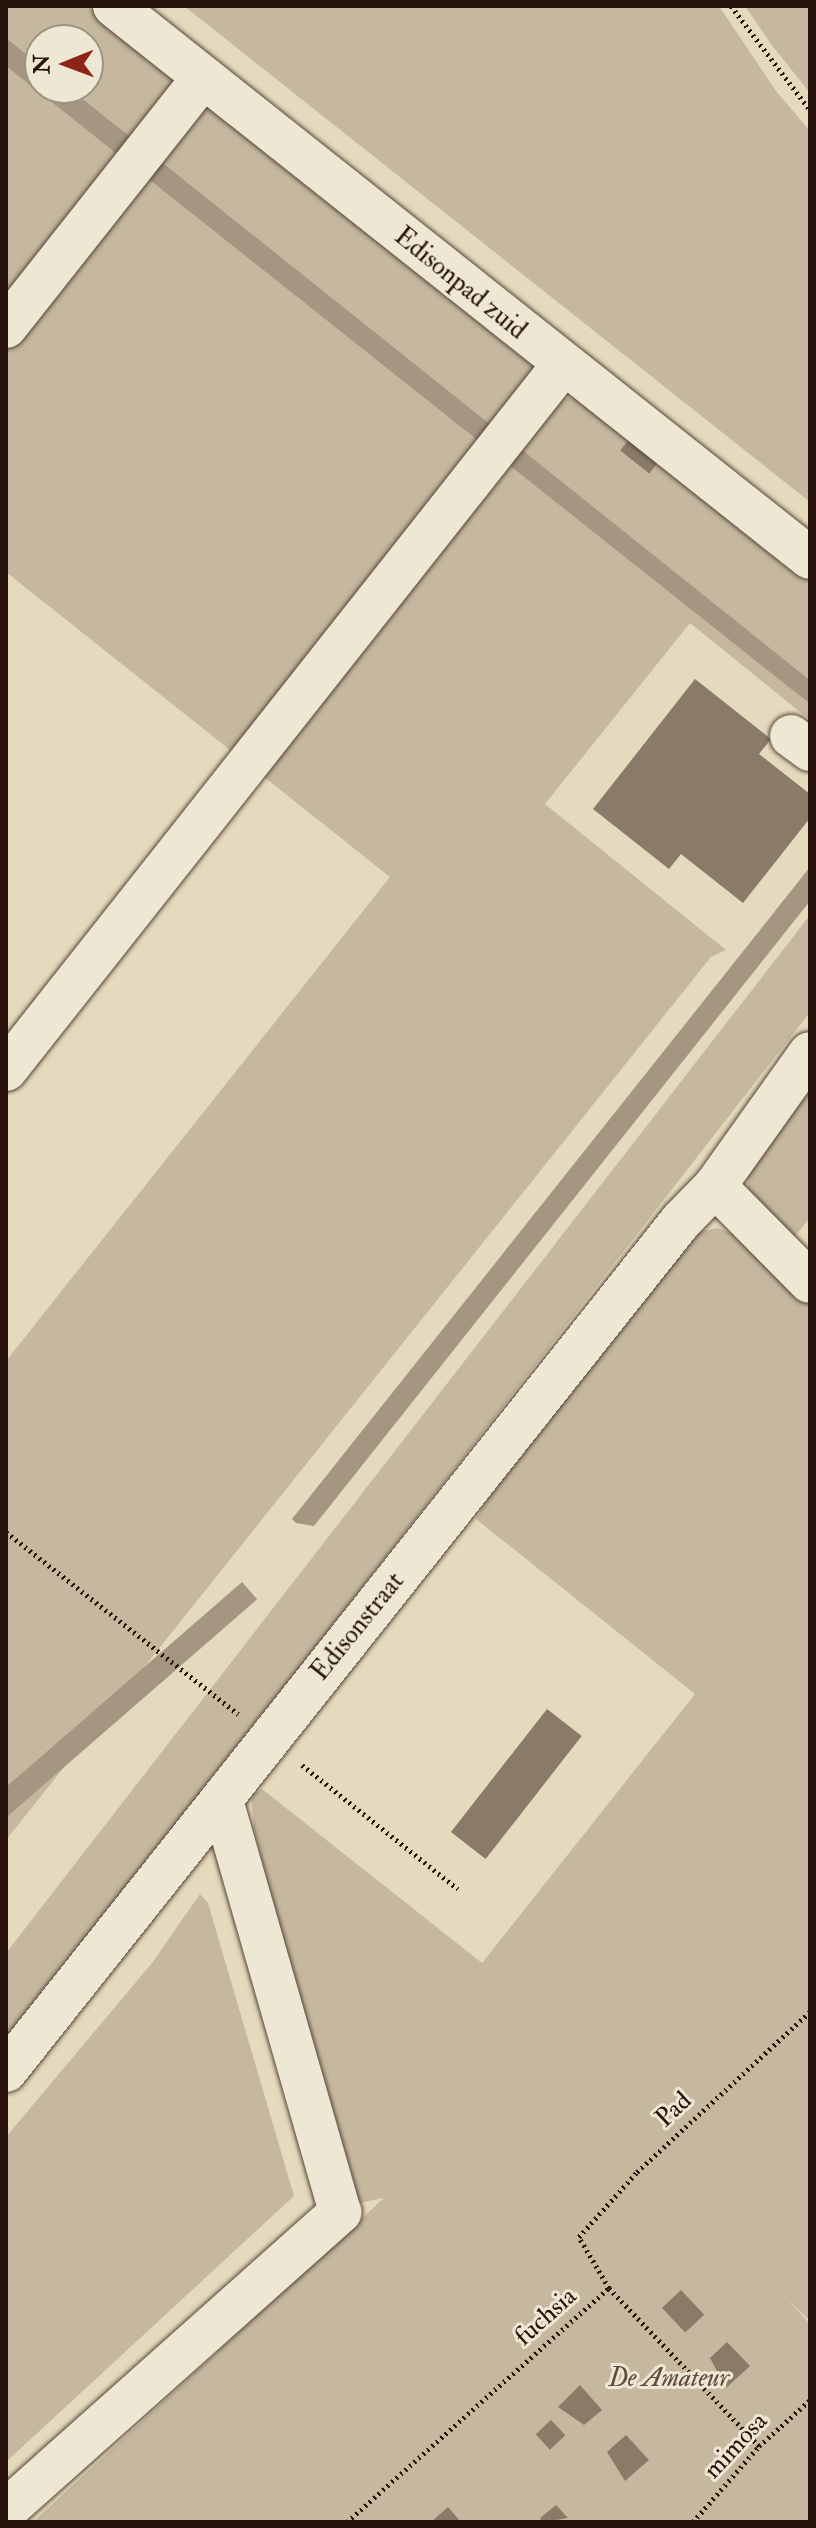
<!DOCTYPE html>
<style>
body{margin:0}
#map{position:relative;width:816px;height:2528px;overflow:hidden;background:#e5dabd;font-family:"IM FELL Double Pica",serif}
div>[style]{position:absolute}
.green>*{inset:0;background:#c5b89f}
.water>*{inset:0;background:#a49681;transform-origin:0 0}
.building>*{inset:0;background:#8a7a68;transform-origin:0 0}
.path>*{height:5px;margin-top:-2.5px;transform-origin:0;background:repeating-linear-gradient(90deg,#27130c 0 2px,transparent 0 6px)}
.roads{filter:drop-shadow(0 0 2px #564538) drop-shadow(0 0 2px #564538)}
.minor>*{height:42px;margin:-21px;padding:0 21px;transform-origin:21px;border-radius:21px;background:#eee7d4}
span{translate:-50% -50%;white-space:nowrap;text-align:center;line-height:1.15;-webkit-text-stroke:6px #eee7d4;paint-order:stroke}
.street-label{font-size:26px;color:#27130c}
.park-label{font-size:26px;color:#5e4d3f;font-style:italic}
.frame{position:absolute;inset:0;border:8px solid #27130c;pointer-events:none}
.north{position:absolute;left:24px;top:24px;width:80px;height:80px;box-sizing:border-box;background:#eee7d4;border:2px solid #9e9284;border-radius:50%;rotate:269deg;font-size:22px;font-weight:700;line-height:32px;text-align:center;color:#27130c}
.north::after{content:'';display:block;margin:auto;width:28px;height:36px;background:#8f2418;clip-path:polygon(50% 0,100% 100%,50% 72%,0 100%)}
</style>
<div id="map">
<div class="green">
<i style="clip-path:polygon(6px 6px,87px 6px,169px 71px,175px 88px,137px 143px,69px 88px,88px 88px,88px 40px,40px 40px,40px 65px,6px 38px)"></i>
<i style="clip-path:polygon(184px 6px,719px 6px,776px 91px,810px 131px,810px 502px)"></i>
<i style="clip-path:polygon(745px 6px,810px 6px,810px 93px,771px 44px)"></i>
<i style="clip-path:polygon(6px 66px,810px 704px,810px 720px,690px 623px,545px 804px,726px 950px,711px 957px,6px 1840px,6px 1361px,390px 877px,6px 572px)"></i>
<i style="clip-path:polygon(200px 108px,218px 108px,532px 360px,537px 371px,496px 430px,155px 157px)"></i>
<i style="clip-path:polygon(583px 397px,810px 581px,810px 680px,516px 446px,556px 398px)"></i>
<i style="clip-path:polygon(810px 915px,810px 1012px,6px 2045px,6px 1953px)"></i>
<i style="clip-path:polygon(810px 1082px,810px 1218px,795px 1236px,756px 1200px,748px 1188px,748px 1166px)"></i>
<i style="clip-path:polygon(718px 1228px,742px 1237px,810px 1302px,810px 2321px,787px 2299px,810px 2324px,810px 2522px,33px 2522px,384px 2198px,354px 2204px,254px 1829px,251px 1796px,262px 1789px,482px 1963px,695px 1694px,476px 1519px,499px 1477px,691px 1233px)"></i>
<i style="clip-path:polygon(200px 1894px,208px 1903px,294px 2196px,6px 2462px,6px 2137px,152px 1963px)"></i>
</div>
<div class="water">
<i style="clip-path:polygon(6px 38px,40px 65px,40px 88px,69px 88px,810px 680px,810px 704px,6px 66px)"></i>
<i style="clip-path:polygon(810px 867px,810px 901px,314px 1526px,296px 1523px,292px 1519px)"></i>
<i style="left:242px;top:1582px;width:23px;height:379px;rotate:49deg"></i>
</div>
<div class="building">
<i style="left:630px;top:438px;width:37px;height:16px;rotate:38deg"></i>
<i style="clip-path:polygon(695px 679px,771px 739px,759px 754px,810px 794px,810px 818px,743px 903px,681px 854px,669px 869px,593px 809px)"></i>
<i style="left:547px;top:1709px;width:44px;height:156px;rotate:38deg"></i>
<i style="left:681px;top:2290px;width:34px;height:26px;rotate:47deg"></i>
<i style="clip-path:polygon(727px 2342px,750px 2366px,726px 2388px,710px 2358px)"></i>
<i style="clip-path:polygon(580px 2385px,602px 2410px,584px 2425px,558px 2407px)"></i>
<i style="left:551px;top:2420px;width:21px;height:21px;rotate:47deg"></i>
<i style="clip-path:polygon(626px 2435px,649px 2460px,625px 2481px,607px 2452px)"></i>
<i style="clip-path:polygon(556px 2505px,568px 2518px,543px 2522px,540px 2518px)"></i>
<i style="clip-path:polygon(448px 2507px,461px 2522px,431px 2522px)"></i>
</div>
<div class="path">
<i style="left:731px;top:6px;width:131px;rotate:52.8deg"></i>
<i style="left:6px;top:1532px;width:295px;rotate:38.1deg"></i>
<i style="left:302px;top:1765px;width:199px;rotate:38.5deg"></i>
<i style="left:609px;top:2288px;width:59px;rotate:-120.5deg"></i>
<i style="left:579px;top:2237px;width:87px;rotate:-48.3deg"></i>
<i style="left:637px;top:2172px;width:236px;rotate:-42.8deg"></i>
<i style="left:347px;top:2522px;width:351px;rotate:-41.8deg"></i>
<i style="left:609px;top:2288px;width:218px;rotate:46.5deg"></i>
<i style="left:693px;top:2522px;width:101px;rotate:-49deg"></i>
<i style="left:759px;top:2446px;width:69px;rotate:-42deg"></i>
</div>
<div class="roads">
<div class="minor">
<i style="left:114px;top:6px;width:888px;rotate:38.42deg"></i>
<i style="left:6px;top:327px;width:318px;rotate:-51.7deg"></i>
<i style="left:791px;top:736px;width:24px;rotate:36deg"></i>
<i style="left:6px;top:1070px;width:897px;rotate:-51.7deg"></i>
<i style="left:715px;top:1186px;width:135px;rotate:45.3deg"></i>
<i style="left:6px;top:2071px;width:1085px;rotate:-51.55deg"></i>
<i style="left:681px;top:1221px;width:49px;rotate:-45.8deg"></i>
<i style="left:715px;top:1186px;width:163px;rotate:-54.5deg"></i>
<i style="left:6px;top:2510px;width:448px;rotate:-41.7deg"></i>
<i style="left:340px;top:2212px;width:428px;rotate:-106deg"></i>
</div>
</div>
<div class="street-label">
<span style="left:460px;top:284px;rotate:39deg">Edisonpad zuid</span>
<span style="left:358px;top:1627px;rotate:-51deg">Edisonstraat</span>
<span style="left:674px;top:2110px;rotate:-43deg">Pad</span>
<span style="left:546px;top:2317px;rotate:-42deg">fuchsia</span>
<span style="left:736px;top:2446px;rotate:-47deg">mimosa</span>
</div>
<div class="park-label">
<span style="left:669px;top:2379px">De Amateur</span>
</div>
<div class="frame"></div>
<div class="north">N</div>
</div>
